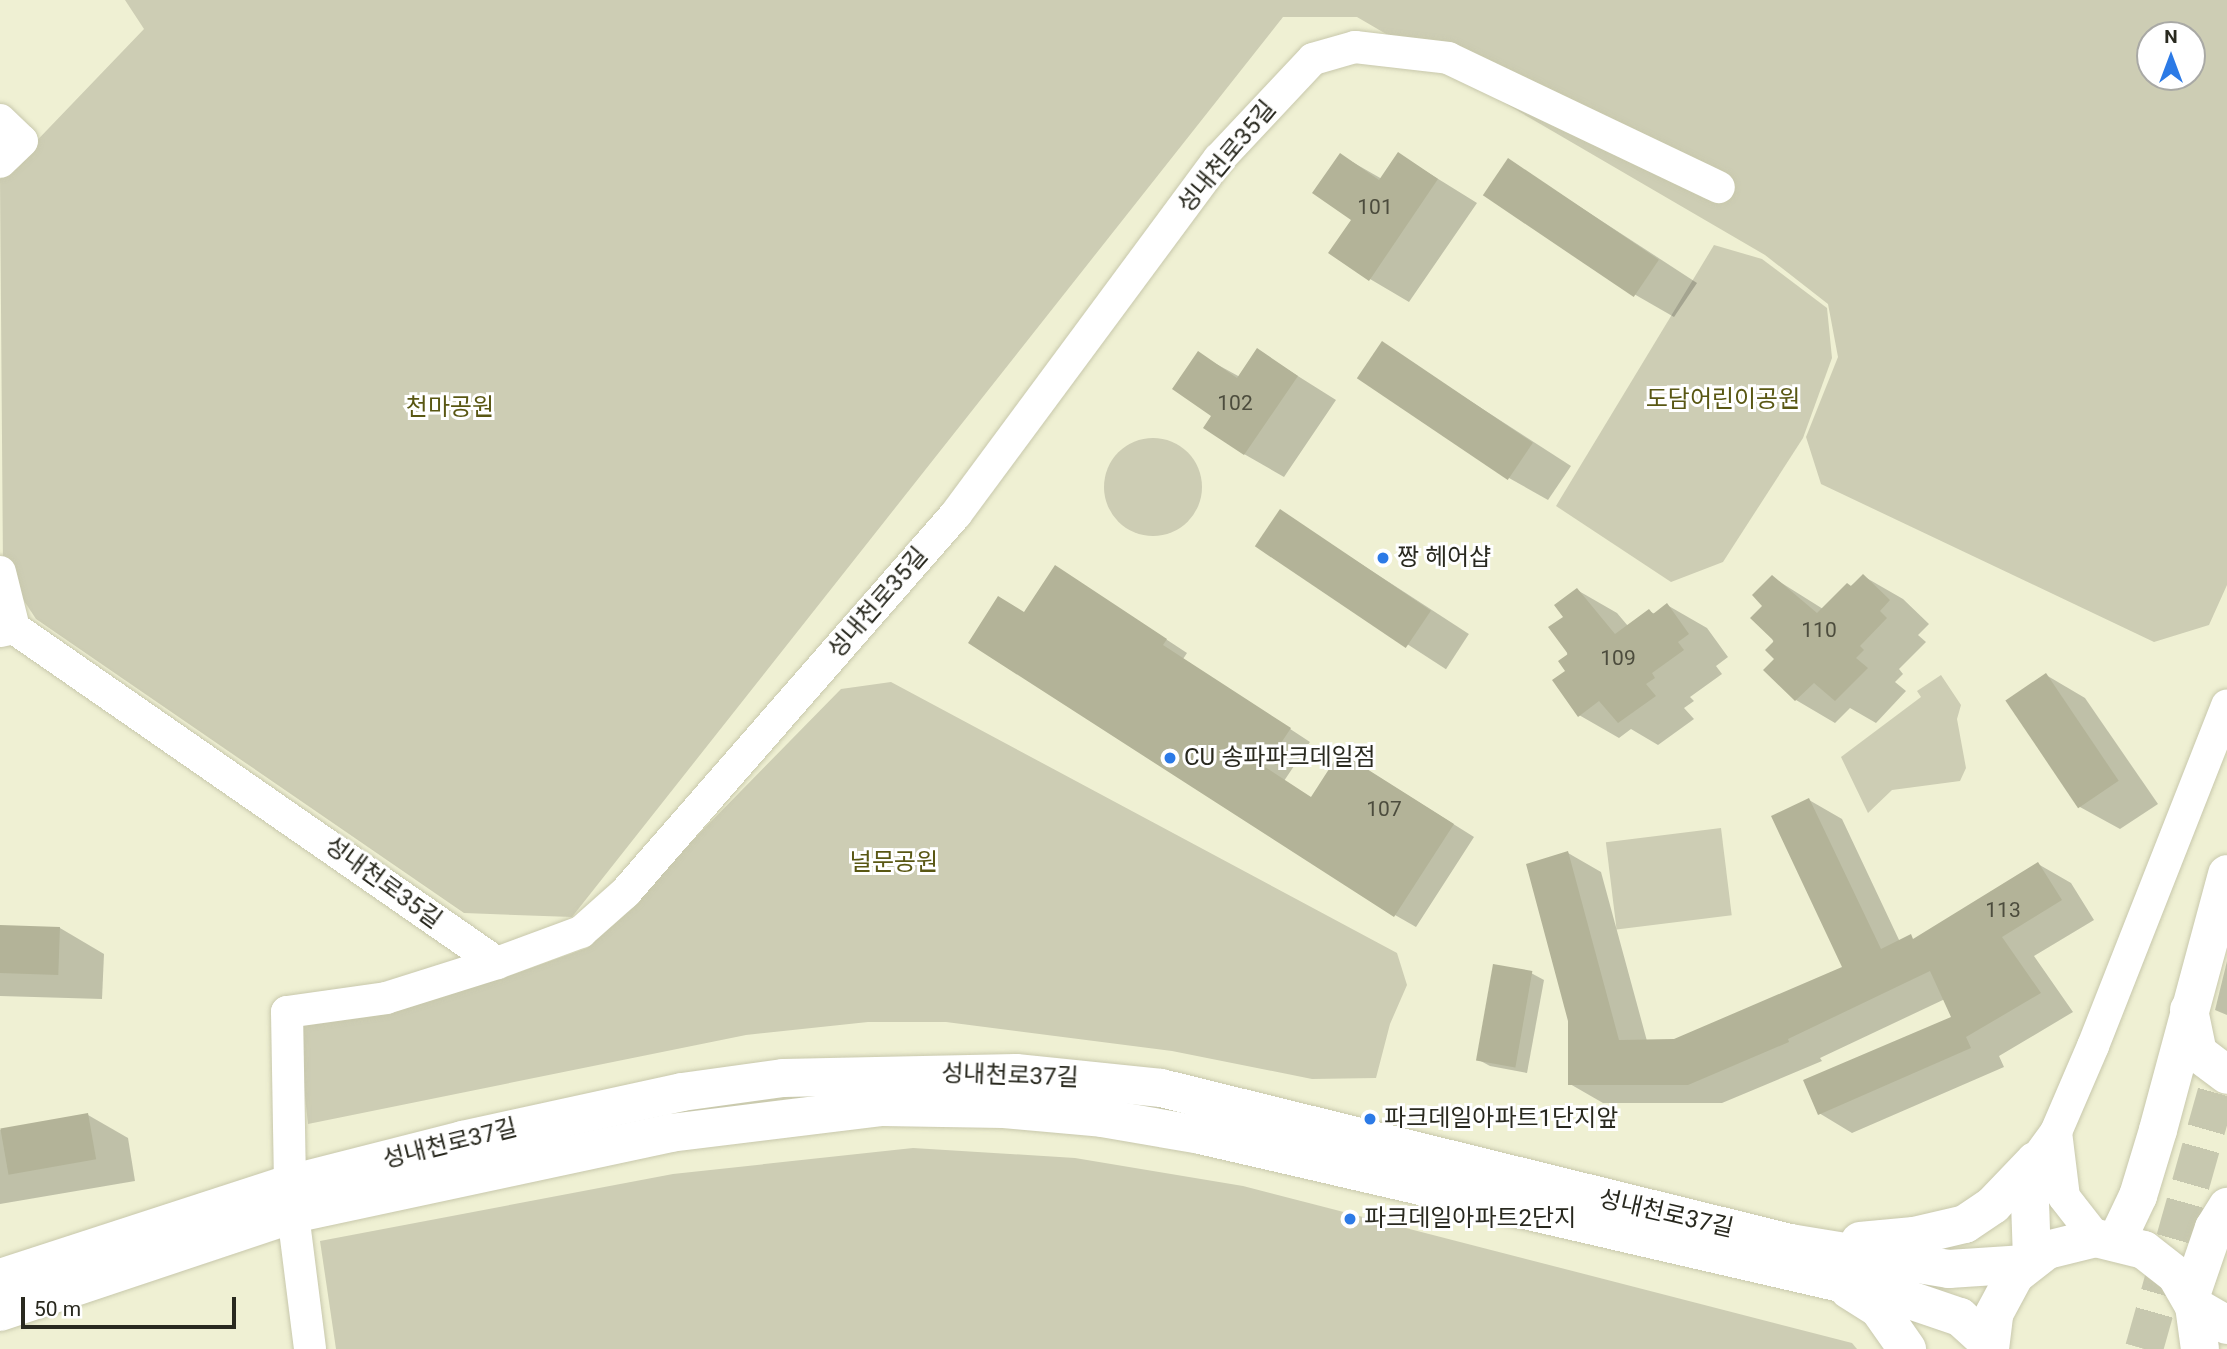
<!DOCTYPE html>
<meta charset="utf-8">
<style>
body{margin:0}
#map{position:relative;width:2227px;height:1349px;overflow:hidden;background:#eff0d3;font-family:Roboto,"Noto Sans KR",sans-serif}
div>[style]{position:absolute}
.green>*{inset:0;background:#cdcdb4;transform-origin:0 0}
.round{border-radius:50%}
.shadow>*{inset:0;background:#0003;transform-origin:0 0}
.building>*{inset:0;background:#b3b398;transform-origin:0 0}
.primary-tunnel>*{height:38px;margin-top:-19px;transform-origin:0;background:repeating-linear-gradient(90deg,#c7c8af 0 38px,transparent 0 57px)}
.roads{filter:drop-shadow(0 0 2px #c8c8ac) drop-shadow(0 0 2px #c8c8ac)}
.minor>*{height:32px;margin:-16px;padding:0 16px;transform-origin:16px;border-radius:16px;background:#fff}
.secondary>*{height:38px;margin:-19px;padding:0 19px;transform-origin:19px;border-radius:19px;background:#fff}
.primary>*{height:38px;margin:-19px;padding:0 19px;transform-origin:19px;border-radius:19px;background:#fff}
.dots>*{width:19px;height:19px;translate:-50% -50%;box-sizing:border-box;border:4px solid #fff;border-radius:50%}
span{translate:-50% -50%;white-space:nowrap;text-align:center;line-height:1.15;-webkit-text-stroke:6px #fff;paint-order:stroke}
.number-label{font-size:21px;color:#4c4c3d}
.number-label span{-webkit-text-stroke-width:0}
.street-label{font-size:24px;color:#29291f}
.park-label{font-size:24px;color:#595713}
.poi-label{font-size:24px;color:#29291f}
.left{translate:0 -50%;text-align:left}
.north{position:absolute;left:2136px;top:21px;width:70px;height:70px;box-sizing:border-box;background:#fff;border:2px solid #a9a9a5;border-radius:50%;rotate:0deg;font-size:19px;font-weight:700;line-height:28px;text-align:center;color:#29291f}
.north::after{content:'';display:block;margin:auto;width:24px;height:32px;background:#2c7ae6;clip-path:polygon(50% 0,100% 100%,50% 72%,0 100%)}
.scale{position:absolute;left:21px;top:1297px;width:215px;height:32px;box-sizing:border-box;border:4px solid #29291f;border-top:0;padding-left:9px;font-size:21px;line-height:24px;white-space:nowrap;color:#29291f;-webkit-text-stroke:5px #fff;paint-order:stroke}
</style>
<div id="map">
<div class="green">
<i style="clip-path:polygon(evenodd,125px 0,2227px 0,2227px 585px,2209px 625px,2154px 642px,1821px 484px,1806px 437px,1838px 357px,1828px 304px,1765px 255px,1357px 17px,1283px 17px,572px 917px,464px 913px,36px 619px,3px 569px,0 179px,144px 29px,125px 0,2150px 35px,2192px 35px,2192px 77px,2150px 77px,2150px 35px)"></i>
<i style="clip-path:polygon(1714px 245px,1762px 259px,1827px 308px,1832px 358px,1803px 438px,1723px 562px,1671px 582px,1556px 506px)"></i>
<i class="round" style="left:1104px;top:438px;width:98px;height:98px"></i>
<i style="clip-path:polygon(1941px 675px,1961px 705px,1957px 719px,1966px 768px,1960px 781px,1892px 790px,1868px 813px,1841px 757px,1921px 697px,1917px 691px)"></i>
<i style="clip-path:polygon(891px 682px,1397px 953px,1407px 985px,1390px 1024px,1376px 1078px,1312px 1079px,1172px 1051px,946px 1022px,868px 1022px,746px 1035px,308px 1124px,297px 1023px,500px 979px,587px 948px,841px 689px)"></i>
<i style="left:1721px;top:828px;width:88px;height:116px;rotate:83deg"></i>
<i style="clip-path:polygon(913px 1148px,1075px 1158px,1243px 1186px,1852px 1343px,1857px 1349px,336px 1349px,320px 1241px,673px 1174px)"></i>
</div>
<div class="shadow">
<i style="clip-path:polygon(1398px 154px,1477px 203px,1409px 302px,1370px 279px,1340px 155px,1382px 179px)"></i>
<i style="clip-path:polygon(1508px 160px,1697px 283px,1674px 317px,1634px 294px)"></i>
<i style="clip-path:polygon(1382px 344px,1571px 466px,1548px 500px,1509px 478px)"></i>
<i style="clip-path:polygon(1258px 351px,1336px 400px,1284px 477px,1244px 454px,1214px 415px,1198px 354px,1240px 377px)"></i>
<i style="left:1281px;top:512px;width:224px;height:42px;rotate:33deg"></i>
<i style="clip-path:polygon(1056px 567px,1187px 653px,1183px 659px,1310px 742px,1284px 781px,1313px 799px,1361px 766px,1474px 837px,1416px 927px,1395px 915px,1025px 614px)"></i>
<i style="clip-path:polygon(1863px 576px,1903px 599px,1929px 624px,1918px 635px,1926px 642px,1899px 669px,1903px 674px,1895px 682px,1906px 691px,1876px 723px,1850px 708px,1835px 723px,1796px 700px,1777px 659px,1765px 606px,1772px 577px,1823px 609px)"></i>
<i style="clip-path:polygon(1577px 590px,1617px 613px,1628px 626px,1649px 611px,1655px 614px,1667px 605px,1707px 628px,1728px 657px,1716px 666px,1722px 674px,1690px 697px,1694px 701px,1684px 708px,1694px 719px,1658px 745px,1631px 729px,1619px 738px,1579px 715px,1568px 672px,1565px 617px)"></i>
<i style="clip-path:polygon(2046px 675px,2085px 698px,2158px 804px,2120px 829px,2080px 807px)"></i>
<i style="clip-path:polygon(1809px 800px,1842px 819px,1900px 942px,1915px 939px,2038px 864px,2071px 883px,2094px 920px,2034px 956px,2073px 1012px,1999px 1056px,2004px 1067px,1852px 1133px,1819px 1113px,1954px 1018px,1945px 999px,1820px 1058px,1822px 1061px,1722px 1103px,1603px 1103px,1570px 1084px,1568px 853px,1601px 872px,1647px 1041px,1675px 1041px,1845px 968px)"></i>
<i style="clip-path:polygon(0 926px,60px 928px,104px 954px,102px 999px,0 996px)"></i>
<i style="clip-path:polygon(2227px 961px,2227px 1015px,2215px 1010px)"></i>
<i style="clip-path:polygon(1531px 973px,1544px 980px,1527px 1073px,1490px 1066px,1477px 1059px)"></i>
<i style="clip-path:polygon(88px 1115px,128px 1138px,135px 1181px,0 1204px,0 1130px)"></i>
</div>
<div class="building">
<i style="clip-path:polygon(1398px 152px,1438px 179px,1369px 281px,1328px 253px,1351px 220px,1312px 193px,1340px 153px,1379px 180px)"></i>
<i style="left:1508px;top:158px;width:182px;height:45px;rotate:34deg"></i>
<i style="left:1382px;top:341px;width:182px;height:45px;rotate:34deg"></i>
<i style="clip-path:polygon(1257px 348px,1298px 376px,1244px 455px,1203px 428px,1211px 416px,1172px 389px,1198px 351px,1237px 378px)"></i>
<i style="left:1280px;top:509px;width:182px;height:45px;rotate:34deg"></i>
<i style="clip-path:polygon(1055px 565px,1167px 639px,1163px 645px,1291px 728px,1265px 767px,1311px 797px,1340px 752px,1454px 824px,1394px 917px,968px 643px,998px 596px,1024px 612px)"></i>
<i style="clip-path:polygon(1863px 574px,1890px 600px,1880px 611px,1887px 618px,1860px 646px,1864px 650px,1856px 658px,1868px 668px,1835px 701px,1814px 683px,1795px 701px,1763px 670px,1774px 659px,1765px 650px,1774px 641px,1750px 618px,1762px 606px,1752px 595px,1772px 575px,1817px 613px,1847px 583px,1851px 586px)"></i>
<i style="clip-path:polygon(1577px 588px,1615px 634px,1649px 609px,1653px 614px,1667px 603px,1689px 634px,1678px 642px,1684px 650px,1652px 673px,1655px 678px,1646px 684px,1656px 696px,1618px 723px,1599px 701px,1578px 717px,1552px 680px,1565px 671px,1558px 661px,1568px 654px,1548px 627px,1563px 617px,1554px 605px)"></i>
<i style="left:2046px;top:673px;width:130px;height:49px;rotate:56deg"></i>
<i style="clip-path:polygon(1809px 798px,1881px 949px,1911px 934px,1913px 939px,2038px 862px,2062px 900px,2002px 937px,2041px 993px,1966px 1037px,1971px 1048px,1818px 1115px,1803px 1080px,1951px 1017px,1930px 971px,1788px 1039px,1789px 1042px,1688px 1085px,1568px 1085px,1568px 1021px,1526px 864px,1568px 851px,1619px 1040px,1674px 1039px,1842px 967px,1771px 816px)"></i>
<i style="left:0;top:925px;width:60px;height:48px;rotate:2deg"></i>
<i style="left:1493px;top:964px;width:40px;height:98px;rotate:10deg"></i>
<i style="left:88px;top:1113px;width:47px;height:89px;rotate:80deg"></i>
</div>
<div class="primary-tunnel">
<i style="left:2144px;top:1349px;width:305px;rotate:-74.2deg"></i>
</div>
<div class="roads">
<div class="minor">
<i style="left:0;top:120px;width:30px;rotate:44deg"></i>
<i style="left:22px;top:141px;width:30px;rotate:136deg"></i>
<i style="left:0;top:572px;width:58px;rotate:76deg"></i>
<i style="left:0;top:631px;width:14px;rotate:-12deg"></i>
<i style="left:14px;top:628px;width:588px;rotate:34.74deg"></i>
<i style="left:2056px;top:1132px;width:65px;rotate:83deg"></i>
<i style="left:2064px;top:1197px;width:52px;rotate:52deg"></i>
<i style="left:2035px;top:1161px;width:36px;rotate:-54deg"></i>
<i style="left:2056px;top:1132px;width:94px;rotate:-66.7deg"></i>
<i style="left:2093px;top:1046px;width:366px;rotate:-68.5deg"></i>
<i style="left:290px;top:1184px;width:172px;rotate:-91deg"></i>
<i style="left:287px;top:1012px;width:100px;rotate:-8deg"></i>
<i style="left:386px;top:998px;width:116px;rotate:-17.5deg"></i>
<i style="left:497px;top:963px;width:90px;rotate:-20.3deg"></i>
<i style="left:581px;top:932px;width:59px;rotate:-41.6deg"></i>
<i style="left:625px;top:893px;width:503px;rotate:-48.87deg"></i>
<i style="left:956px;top:514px;width:442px;rotate:-53.5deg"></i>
<i style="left:1219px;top:159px;width:137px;rotate:-46.8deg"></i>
<i style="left:1313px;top:59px;width:44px;rotate:-15.9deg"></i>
<i style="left:1355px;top:47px;width:94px;rotate:6.7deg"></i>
<i style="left:1448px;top:58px;width:300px;rotate:25.5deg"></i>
<i style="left:293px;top:1214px;width:136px;rotate:82.8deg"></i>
</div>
<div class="secondary">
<i style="left:1860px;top:1241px;width:54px;rotate:-5.3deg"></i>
<i style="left:1914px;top:1236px;width:52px;rotate:-13.2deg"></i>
<i style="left:1965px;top:1224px;width:34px;rotate:-34deg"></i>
<i style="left:1993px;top:1205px;width:61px;rotate:-46.3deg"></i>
<i style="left:0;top:1278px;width:305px;rotate:-18deg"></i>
<i style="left:290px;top:1184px;width:178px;rotate:-14.3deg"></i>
<i style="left:462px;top:1140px;width:225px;rotate:-12.3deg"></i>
<i style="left:682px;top:1092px;width:102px;rotate:-7.9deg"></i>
<i style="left:783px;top:1078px;width:233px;rotate:-1.2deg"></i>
<i style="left:1016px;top:1073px;width:146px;rotate:5.9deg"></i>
<i style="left:1161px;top:1088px;width:648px;rotate:13.84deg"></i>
<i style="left:1790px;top:1243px;width:161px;rotate:9.3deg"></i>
<i style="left:1949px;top:1269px;width:76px;rotate:-3.8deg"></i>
<i style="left:1849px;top:1290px;width:36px;rotate:32deg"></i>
<i style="left:1879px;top:1309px;width:49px;rotate:55deg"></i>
<i style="left:2194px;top:1306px;width:38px;rotate:30deg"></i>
<i style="left:0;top:1312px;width:309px;rotate:-18.5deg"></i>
<i style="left:293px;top:1214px;width:386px;rotate:-12.1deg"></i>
<i style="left:670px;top:1133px;width:214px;rotate:-7deg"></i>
<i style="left:882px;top:1107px;width:122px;rotate:0.9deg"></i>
<i style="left:1004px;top:1109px;width:98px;rotate:5.2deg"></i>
<i style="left:1102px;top:1118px;width:99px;rotate:9.8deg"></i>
<i style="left:1200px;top:1135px;width:719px;rotate:13.01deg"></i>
<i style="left:1901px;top:1297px;width:62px;rotate:18.7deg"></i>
<i style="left:1960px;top:1317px;width:40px;rotate:42deg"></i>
</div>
<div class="primary">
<i style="left:2189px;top:1010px;width:44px;rotate:78.2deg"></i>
<i style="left:2198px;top:1053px;width:36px;rotate:37deg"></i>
<i style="left:2117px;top:1240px;width:49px;rotate:-64.5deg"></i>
<i style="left:2138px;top:1196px;width:69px;rotate:-73.1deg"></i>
<i style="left:2158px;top:1130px;width:265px;rotate:-74.9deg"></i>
<i style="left:2032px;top:1259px;width:58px;rotate:-92deg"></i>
<i style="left:2030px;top:1201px;width:40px;rotate:-82.9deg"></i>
<i style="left:2190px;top:1298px;width:74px;rotate:-71.1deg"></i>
<i style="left:2214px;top:1228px;width:25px;rotate:-58deg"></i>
<i style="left:1990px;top:1349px;width:35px;rotate:-83deg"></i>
<i style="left:1994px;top:1314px;width:44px;rotate:-61.7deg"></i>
<i style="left:2015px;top:1275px;width:41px;rotate:-38deg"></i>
<i style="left:2047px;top:1250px;width:50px;rotate:-13.8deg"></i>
<i style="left:2096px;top:1238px;width:49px;rotate:14deg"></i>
<i style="left:2144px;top:1250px;width:41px;rotate:38deg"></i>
<i style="left:2176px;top:1275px;width:36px;rotate:60deg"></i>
<i style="left:2194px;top:1306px;width:43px;rotate:82.1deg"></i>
</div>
</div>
<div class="dots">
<i style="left:1383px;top:558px;background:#2c7ae6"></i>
<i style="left:1170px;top:758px;background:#2c7ae6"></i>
<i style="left:1370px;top:1119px;background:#2c7ae6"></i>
<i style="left:1350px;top:1219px;background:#2c7ae6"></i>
</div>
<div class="number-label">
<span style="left:1375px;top:207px">101</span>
<span style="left:1235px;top:403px">102</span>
<span style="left:1819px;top:630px">110</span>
<span style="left:1618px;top:658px">109</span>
<span style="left:1384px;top:809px">107</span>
<span style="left:2003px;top:910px">113</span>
</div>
<div class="street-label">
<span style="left:1227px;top:157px;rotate:-50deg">성내천로35길</span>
<span style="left:878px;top:603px;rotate:-49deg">성내천로35길</span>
<span style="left:383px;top:883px;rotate:36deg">성내천로35길</span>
<span style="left:1010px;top:1076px;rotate:2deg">성내천로37길</span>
<span style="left:450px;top:1144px;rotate:-14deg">성내천로37길</span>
<span style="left:1666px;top:1214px;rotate:13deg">성내천로37길</span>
</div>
<div class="park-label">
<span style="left:1723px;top:400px">도담어린이공원</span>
<span style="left:450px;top:408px">천마공원</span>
<span style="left:894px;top:863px">널문공원</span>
</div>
<div class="poi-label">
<span class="left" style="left:1397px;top:558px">짱 헤어샵</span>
<span class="left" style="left:1184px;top:758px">CU 송파파크데일점</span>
<span class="left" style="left:1384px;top:1119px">파크데일아파트1단지앞</span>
<span class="left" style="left:1364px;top:1219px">파크데일아파트2단지</span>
</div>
<div class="north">N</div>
<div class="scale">50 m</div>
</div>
